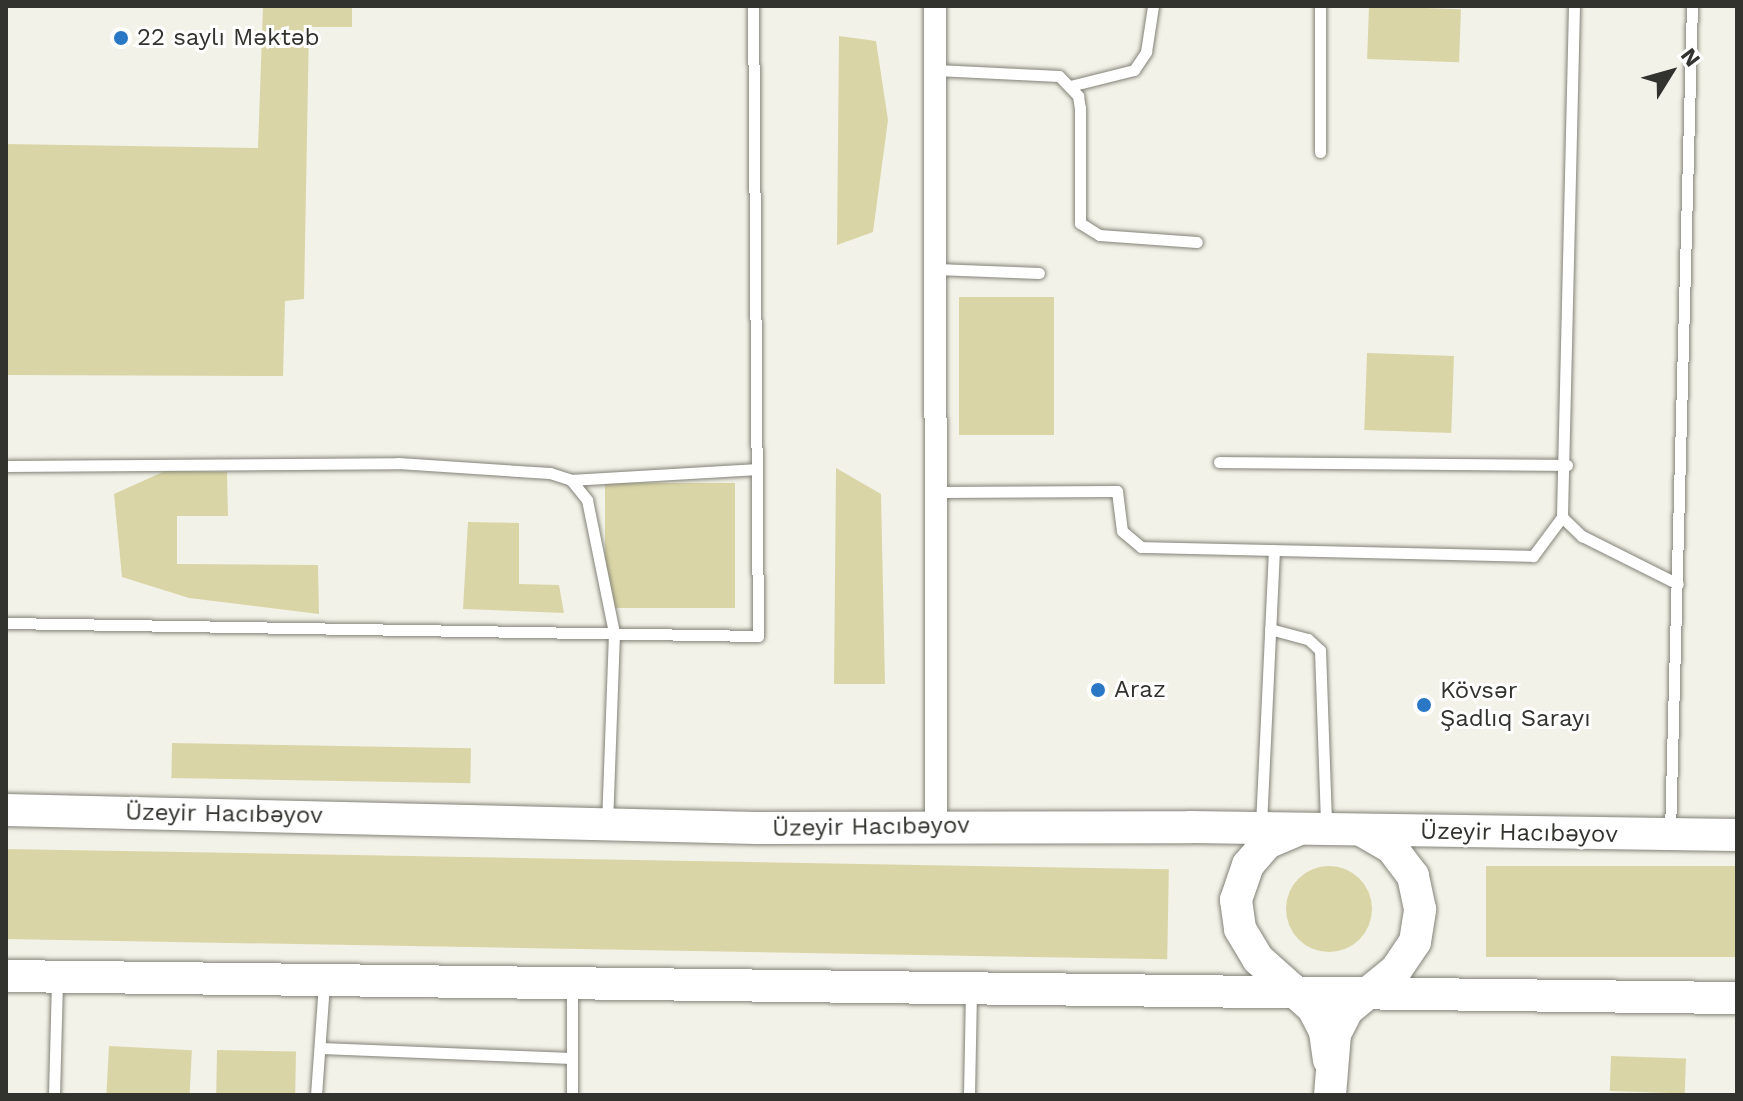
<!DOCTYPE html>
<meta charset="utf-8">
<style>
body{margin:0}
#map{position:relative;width:1743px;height:1101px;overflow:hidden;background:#f3f2e8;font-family:"Work Sans",sans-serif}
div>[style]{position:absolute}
.green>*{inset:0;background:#dad5a6;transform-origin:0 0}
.round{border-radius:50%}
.roads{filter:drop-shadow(0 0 2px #828278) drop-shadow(0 0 2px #828278)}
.lane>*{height:11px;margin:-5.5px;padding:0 5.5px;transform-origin:5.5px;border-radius:5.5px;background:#fff}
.street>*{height:22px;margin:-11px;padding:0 11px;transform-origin:11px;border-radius:11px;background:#fff}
.secondary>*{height:32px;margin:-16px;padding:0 16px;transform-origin:16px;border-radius:16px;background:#fff}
.dots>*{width:22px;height:22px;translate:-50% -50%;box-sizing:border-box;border:4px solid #fff;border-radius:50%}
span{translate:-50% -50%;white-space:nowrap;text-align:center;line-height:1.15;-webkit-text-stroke:6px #fff;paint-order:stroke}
.poi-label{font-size:24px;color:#32322e}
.left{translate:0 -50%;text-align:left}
.street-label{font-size:24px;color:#32322e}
.frame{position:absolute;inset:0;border:8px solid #32322e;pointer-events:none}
.north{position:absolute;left:1631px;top:32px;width:80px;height:80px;-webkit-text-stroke:6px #fff;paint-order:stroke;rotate:53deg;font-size:22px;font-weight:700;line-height:32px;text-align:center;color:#32322e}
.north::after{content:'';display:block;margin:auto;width:28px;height:36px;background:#32322e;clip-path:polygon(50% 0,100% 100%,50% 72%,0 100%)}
</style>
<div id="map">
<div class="green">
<i style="clip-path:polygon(263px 6px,352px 6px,352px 27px,309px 27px,304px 299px,285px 301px,283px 376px,6px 375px,6px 144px,258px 148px)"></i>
<i style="left:1369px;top:6px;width:92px;height:53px;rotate:2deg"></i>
<i style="clip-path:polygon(839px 36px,876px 41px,888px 120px,873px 232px,837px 245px)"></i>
<i style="left:1054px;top:297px;width:138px;height:95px;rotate:90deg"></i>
<i style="left:1367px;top:353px;width:87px;height:77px;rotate:2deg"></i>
<i style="clip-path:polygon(836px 468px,881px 494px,885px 684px,834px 684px)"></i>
<i style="clip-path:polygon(165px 471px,227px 472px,228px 516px,177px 516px,177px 564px,318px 565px,319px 614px,189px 598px,122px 577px,114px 494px)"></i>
<i style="left:605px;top:483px;width:130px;height:125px"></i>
<i style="clip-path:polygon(468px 522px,519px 523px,519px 584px,559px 585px,564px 613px,463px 609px)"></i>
<i style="left:172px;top:743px;width:299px;height:35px;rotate:1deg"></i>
<i style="left:6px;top:849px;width:1163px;height:90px;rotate:1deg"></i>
<i style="left:1486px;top:866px;width:251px;height:91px"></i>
<i class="round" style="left:1286px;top:866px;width:86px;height:86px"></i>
<i style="left:109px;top:1046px;width:83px;height:49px;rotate:3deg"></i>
<i style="left:217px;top:1050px;width:79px;height:45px;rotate:1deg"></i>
<i style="left:1611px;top:1056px;width:75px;height:35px;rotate:2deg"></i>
</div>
<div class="roads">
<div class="lane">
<i style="left:1574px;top:6px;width:511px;rotate:91.35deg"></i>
<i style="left:1562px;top:517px;width:28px;rotate:44deg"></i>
<i style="left:1582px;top:536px;width:107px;rotate:26.6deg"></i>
<i style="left:936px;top:70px;width:123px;rotate:2.8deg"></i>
<i style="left:1059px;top:76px;width:28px;rotate:46deg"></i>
<i style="left:1078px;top:96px;width:12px;rotate:81deg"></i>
<i style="left:1080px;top:108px;width:115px;rotate:90deg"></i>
<i style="left:1080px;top:223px;width:22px;rotate:32deg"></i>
<i style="left:1099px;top:235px;width:98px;rotate:4.1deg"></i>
<i style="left:1070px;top:86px;width:66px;rotate:-14deg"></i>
<i style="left:1134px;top:70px;width:22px;rotate:-56deg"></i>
<i style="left:1146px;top:52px;width:47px;rotate:-81.3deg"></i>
<i style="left:1320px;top:152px;width:146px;rotate:-90deg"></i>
<i style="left:936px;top:269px;width:103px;rotate:2.2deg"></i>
<i style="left:1219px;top:462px;width:348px;rotate:0.5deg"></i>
<i style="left:6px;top:466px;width:392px;rotate:-0.4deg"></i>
<i style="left:398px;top:463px;width:152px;rotate:3.8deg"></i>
<i style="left:550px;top:473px;width:22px;rotate:18deg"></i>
<i style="left:571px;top:480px;width:26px;rotate:51deg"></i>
<i style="left:587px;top:500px;width:136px;rotate:78.5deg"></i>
<i style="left:614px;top:633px;width:187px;rotate:92.1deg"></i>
<i style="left:571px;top:480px;width:186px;rotate:-3.4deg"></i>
<i style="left:936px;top:492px;width:181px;rotate:-0.3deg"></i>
<i style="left:1117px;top:491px;width:40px;rotate:82.9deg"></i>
<i style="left:1122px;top:531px;width:25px;rotate:40deg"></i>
<i style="left:1141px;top:547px;width:392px;rotate:1.3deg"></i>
<i style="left:1533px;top:556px;width:49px;rotate:-53.4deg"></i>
<i style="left:6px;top:623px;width:752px;rotate:0.99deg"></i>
<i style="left:758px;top:636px;width:630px;rotate:-90.45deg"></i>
<i style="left:1270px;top:629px;width:39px;rotate:15deg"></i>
<i style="left:1308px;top:639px;width:16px;rotate:43deg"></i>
<i style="left:1320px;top:650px;width:176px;rotate:88deg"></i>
<i style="left:1261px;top:825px;width:275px;rotate:-87.3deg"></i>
<i style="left:1670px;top:833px;width:827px;rotate:-88.48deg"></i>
<i style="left:320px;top:1048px;width:252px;rotate:2.3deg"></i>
<i style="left:54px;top:1095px;width:115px;rotate:-88.5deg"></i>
<i style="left:316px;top:1095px;width:112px;rotate:-85.9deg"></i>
<i style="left:572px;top:1095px;width:107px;rotate:-90deg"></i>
<i style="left:969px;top:1095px;width:103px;rotate:-88.9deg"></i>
</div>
<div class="street">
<i style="left:935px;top:6px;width:819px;rotate:89.93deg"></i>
</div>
<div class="secondary">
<i style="left:6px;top:810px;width:751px;rotate:1.37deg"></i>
<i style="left:757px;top:828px;width:433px;rotate:-0.1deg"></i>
<i style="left:1190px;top:827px;width:547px;rotate:0.84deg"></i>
<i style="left:1295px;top:831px;width:30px;rotate:157deg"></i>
<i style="left:1267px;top:843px;width:29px;rotate:131deg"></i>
<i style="left:1248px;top:865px;width:37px;rotate:109deg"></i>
<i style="left:1236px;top:900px;width:29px;rotate:82deg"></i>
<i style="left:1240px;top:929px;width:35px;rotate:59deg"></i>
<i style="left:1258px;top:959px;width:74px;rotate:41.7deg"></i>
<i style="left:1313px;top:1008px;width:27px;rotate:63deg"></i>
<i style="left:1325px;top:1032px;width:28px;rotate:82deg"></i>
<i style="left:6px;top:976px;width:1731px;rotate:0.73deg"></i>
<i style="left:1330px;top:1095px;width:61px;rotate:-85.3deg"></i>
<i style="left:1335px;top:1034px;width:27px;rotate:-63deg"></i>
<i style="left:1347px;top:1010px;width:63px;rotate:-39.2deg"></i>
<i style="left:1396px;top:970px;width:34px;rotate:-56deg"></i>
<i style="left:1415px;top:942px;width:33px;rotate:-81deg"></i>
<i style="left:1420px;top:909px;width:34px;rotate:-102deg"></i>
<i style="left:1413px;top:876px;width:35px;rotate:-127deg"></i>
<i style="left:1392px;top:848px;width:34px;rotate:-150deg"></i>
</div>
</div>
<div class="dots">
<i style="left:121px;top:38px;background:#2a77c6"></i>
<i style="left:1098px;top:690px;background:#2a77c6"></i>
<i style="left:1424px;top:705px;background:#2a77c6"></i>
</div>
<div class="poi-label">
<span class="left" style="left:137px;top:38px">22 saylı Məktəb</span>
<span class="left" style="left:1114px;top:690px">Araz</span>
<span class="left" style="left:1440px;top:705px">Kövsər<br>Şadlıq Sarayı</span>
</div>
<div class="street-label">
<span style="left:224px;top:814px;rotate:1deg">Üzeyir Hacıbəyov</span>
<span style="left:871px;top:827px;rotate:-1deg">Üzeyir Hacıbəyov</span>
<span style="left:1519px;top:833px;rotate:1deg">Üzeyir Hacıbəyov</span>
</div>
<div class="frame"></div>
<div class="north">N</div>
</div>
